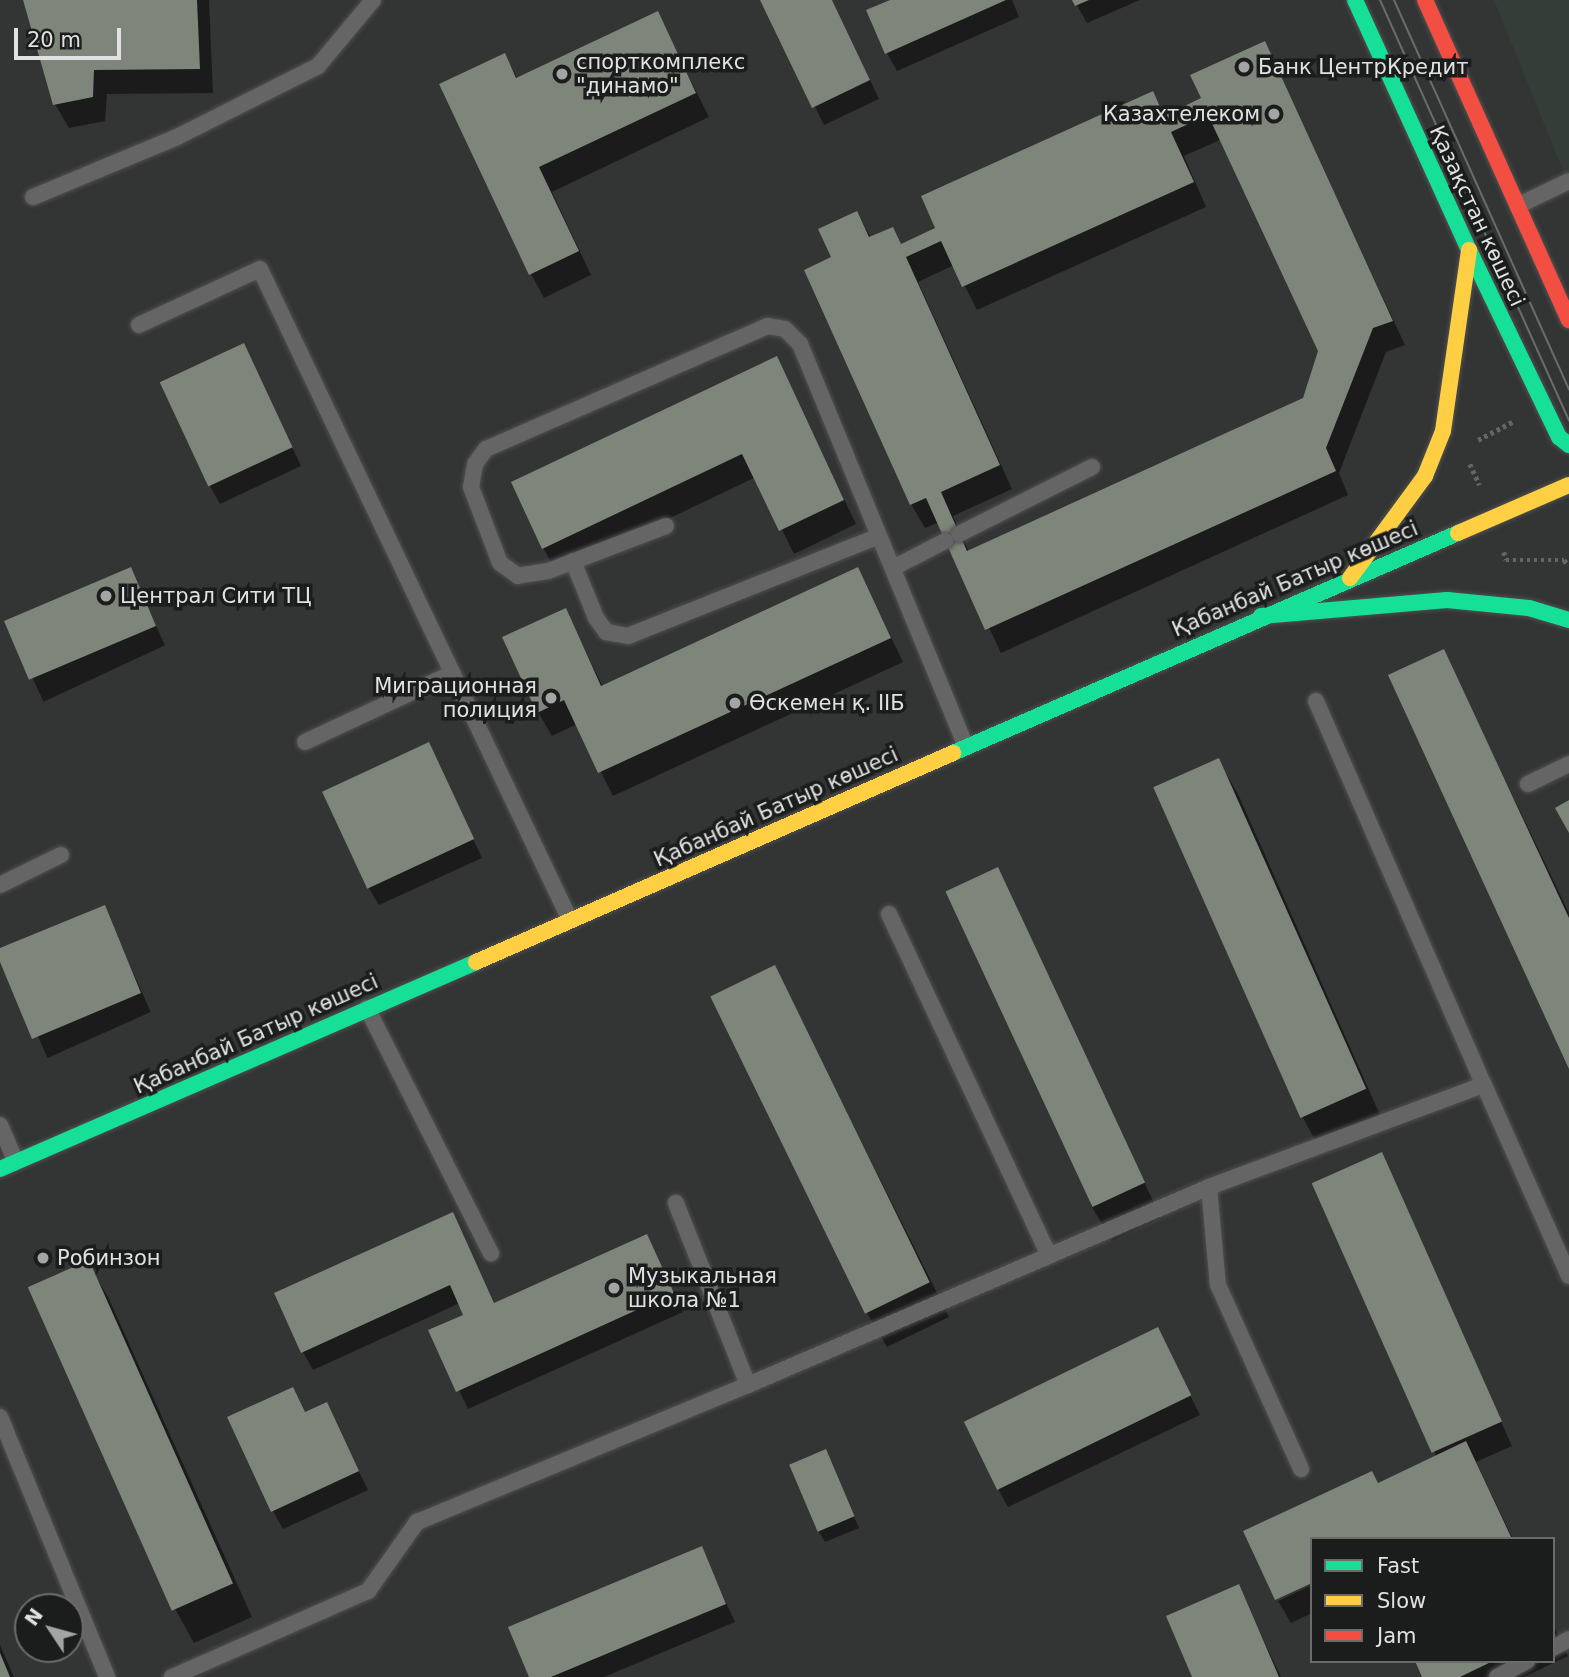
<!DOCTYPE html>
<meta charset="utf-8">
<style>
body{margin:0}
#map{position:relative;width:1569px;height:1677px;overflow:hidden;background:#333434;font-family:"DejaVu Sans",sans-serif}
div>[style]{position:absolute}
.built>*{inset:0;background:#353d38}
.shadow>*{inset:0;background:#0007;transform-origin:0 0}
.building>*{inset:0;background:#7e857a;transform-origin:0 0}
.path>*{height:4.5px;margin-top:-2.25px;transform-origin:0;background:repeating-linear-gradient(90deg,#646665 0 3.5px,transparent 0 7px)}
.roads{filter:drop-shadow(0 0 2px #4f504f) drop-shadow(0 0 2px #4f504f)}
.lane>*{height:16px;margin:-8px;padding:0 8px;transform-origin:8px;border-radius:8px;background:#646564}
.fast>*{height:16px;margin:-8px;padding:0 8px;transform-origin:8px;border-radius:8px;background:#16e098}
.slow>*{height:16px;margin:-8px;padding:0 8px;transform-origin:8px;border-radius:8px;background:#ffcf43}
.jam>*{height:16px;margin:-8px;padding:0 8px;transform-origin:8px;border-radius:8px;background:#f24e42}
.tram>*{height:2px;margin:-1px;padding:0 1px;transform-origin:1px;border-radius:1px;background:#6a6b6b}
.dots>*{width:19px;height:19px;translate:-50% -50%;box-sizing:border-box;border:4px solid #1b1c1c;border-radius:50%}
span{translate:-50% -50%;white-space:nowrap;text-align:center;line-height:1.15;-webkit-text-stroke:7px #1b1c1c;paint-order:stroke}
.poi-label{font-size:21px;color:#e0e1e0}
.left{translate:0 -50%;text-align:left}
.right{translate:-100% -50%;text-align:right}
.street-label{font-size:21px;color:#e0e1e0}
.legend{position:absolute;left:1310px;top:1537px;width:245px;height:126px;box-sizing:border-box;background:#1b1c1c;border:2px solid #6a6b6a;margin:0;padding:9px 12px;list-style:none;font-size:21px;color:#e0e1e0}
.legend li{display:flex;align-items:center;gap:14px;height:35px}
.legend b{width:35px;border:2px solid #6a6b6a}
.north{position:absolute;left:14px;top:1593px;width:70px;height:70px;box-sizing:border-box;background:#1b1c1c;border:2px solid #6a6b6a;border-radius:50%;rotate:306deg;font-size:19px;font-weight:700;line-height:28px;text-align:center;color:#e0e1e0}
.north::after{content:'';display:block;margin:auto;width:24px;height:32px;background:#a3a4a4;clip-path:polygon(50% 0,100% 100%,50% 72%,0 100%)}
.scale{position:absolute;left:14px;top:28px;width:107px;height:32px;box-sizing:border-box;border:4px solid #e0e1e0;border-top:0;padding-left:9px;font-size:21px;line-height:24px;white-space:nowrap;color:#e0e1e0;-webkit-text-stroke:5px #1b1c1c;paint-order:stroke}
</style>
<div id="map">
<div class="built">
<i style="clip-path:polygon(1494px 0,1569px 0,1569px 186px)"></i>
</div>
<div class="shadow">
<i style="clip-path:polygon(25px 0,209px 0,213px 93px,107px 94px,105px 121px,69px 128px,55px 104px)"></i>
<i style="clip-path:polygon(762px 0,832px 0,879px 99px,824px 125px)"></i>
<i style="clip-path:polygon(894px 0,1012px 0,1019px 17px,897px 71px,887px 53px)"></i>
<i style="clip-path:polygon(1074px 0,1140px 0,1087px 23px)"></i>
<i style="clip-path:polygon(657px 13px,709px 117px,552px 192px,591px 275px,544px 298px,531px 274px,504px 55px,518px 79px)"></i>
<i style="clip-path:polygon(evenodd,1264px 43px,1405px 345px,1386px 352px,1339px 473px,1348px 495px,1001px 653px,939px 522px,925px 528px,911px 504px,833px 258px,857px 213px,871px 238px,901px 245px,937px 228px,1152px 93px,1166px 117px,1203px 99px,1264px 43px,1222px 139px,1320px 351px,1305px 400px,969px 552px,953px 516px,1012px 489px,918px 282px,954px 265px,977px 310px,1206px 207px,1184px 156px,1222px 139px)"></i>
<i style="clip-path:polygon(244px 346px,301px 466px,220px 504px,210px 486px)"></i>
<i style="clip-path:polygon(776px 358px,856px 524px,794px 554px,756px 477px,557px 572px,543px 548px)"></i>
<i style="clip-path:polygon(858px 569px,903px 662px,613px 796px,577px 724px,552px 736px,538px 712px,565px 610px,603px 687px)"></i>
<i style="left:130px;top:570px;width:83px;height:134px;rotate:65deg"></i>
<i style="clip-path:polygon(1443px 651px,1569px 913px,1569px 1065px)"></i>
<i style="clip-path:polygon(429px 744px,482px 858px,379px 905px,368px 887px)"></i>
<i style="clip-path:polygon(1218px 760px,1238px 794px,1384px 1124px,1322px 1152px,1303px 1118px)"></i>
<i style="clip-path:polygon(997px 869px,1161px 1218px,1112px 1241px,1092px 1207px)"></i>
<i style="left:104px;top:907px;width:115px;height:113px;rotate:66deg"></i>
<i style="clip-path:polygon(774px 967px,949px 1317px,887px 1347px,867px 1313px)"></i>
<i style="clip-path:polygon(1381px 1154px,1512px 1446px,1476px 1462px,1513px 1539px,1312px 1539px,1246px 1532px,1378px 1485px,1436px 1458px)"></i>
<i style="clip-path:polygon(452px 1214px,495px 1305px,647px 1236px,683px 1312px,468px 1409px,431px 1331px,465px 1316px,460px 1303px,313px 1370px,303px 1352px)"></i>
<i style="clip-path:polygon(88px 1263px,108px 1297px,252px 1617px,194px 1643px,175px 1609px)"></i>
<i style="clip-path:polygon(1157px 1329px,1200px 1415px,1008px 1507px,998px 1489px)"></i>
<i style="clip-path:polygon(326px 1405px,368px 1490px,283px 1529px,273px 1511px)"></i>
<i style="clip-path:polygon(825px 1451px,859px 1528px,825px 1542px,818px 1530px)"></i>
<i style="clip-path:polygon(701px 1548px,735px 1622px,604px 1677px,531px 1677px)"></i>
<i style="clip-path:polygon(1312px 1585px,1312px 1613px,1291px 1623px,1278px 1601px)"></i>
<i style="clip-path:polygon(1238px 1587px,1281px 1677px,1194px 1677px)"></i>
<i style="clip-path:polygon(1553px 1625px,1568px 1656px,1524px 1677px,1424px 1677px,1417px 1661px,1553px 1661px)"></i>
<i style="clip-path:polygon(0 1645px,14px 1677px,0 1677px)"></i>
</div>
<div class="building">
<i style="clip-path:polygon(23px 0,197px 0,200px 69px,94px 70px,93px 97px,53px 105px)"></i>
<i style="clip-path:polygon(760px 0,832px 0,870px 80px,812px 108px)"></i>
<i style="clip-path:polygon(890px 0,1006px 0,885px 54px,866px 10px)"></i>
<i style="clip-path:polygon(1072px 0,1089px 0,1075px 6px)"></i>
<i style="clip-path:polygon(658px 11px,696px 93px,539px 167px,579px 251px,529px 275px,439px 84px,505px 53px,516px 78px)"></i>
<i style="clip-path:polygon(evenodd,1265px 41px,1393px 321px,1373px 328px,1326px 448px,1336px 471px,985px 630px,926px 498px,910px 505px,804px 270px,831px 257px,818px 229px,857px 211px,869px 237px,893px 227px,901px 244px,935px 228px,921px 196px,1153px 91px,1164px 116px,1201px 98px,1190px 75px,1265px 41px,1208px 115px,1318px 351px,1303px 398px,967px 551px,941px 492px,1000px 465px,906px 257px,941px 241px,962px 287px,1194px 182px,1171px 132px,1208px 115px)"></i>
<i style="left:244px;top:343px;width:115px;height:93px;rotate:65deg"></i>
<i style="clip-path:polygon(777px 356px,844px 500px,779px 531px,742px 454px,542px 549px,511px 482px)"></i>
<i style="left:131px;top:567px;width:64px;height:138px;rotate:67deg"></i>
<i style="clip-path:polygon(858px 567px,891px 638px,598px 773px,564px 700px,537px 713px,502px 637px,566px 608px,601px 686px)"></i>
<i style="clip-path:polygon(1444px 649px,1569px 918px,1569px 1069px,1388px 675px)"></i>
<i style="left:429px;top:742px;width:107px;height:118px;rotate:65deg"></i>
<i style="left:1219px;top:758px;width:362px;height:72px;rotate:66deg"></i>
<i style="clip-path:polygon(1569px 800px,1569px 833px,1555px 808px)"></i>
<i style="left:998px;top:867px;width:348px;height:58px;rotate:65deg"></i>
<i style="clip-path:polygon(105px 905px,141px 993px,32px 1039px,0 962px,0 948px)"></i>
<i style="left:775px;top:965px;width:353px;height:72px;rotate:64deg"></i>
<i style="left:1382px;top:1152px;width:295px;height:77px;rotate:66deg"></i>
<i style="clip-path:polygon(453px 1212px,494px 1303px,647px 1234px,674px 1293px,456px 1392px,428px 1330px,463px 1315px,450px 1285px,301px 1353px,274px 1293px)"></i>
<i style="left:89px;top:1260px;width:354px;height:67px;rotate:66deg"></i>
<i style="left:1158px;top:1327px;width:76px;height:216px;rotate:64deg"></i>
<i style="clip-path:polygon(293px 1387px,305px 1412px,327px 1402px,359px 1471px,271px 1512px,227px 1417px)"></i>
<i style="clip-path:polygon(1466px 1441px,1512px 1539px,1312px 1539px,1312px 1583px,1275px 1600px,1243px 1531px,1372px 1471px,1378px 1483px)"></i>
<i style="left:826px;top:1449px;width:73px;height:40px;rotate:67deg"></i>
<i style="clip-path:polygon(702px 1546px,726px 1604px,551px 1677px,529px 1677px,508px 1627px)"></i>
<i style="clip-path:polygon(1239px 1584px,1279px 1677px,1192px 1677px,1166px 1616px)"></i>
<i style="clip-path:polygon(0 1653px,10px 1677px,0 1677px)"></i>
<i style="clip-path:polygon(1415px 1661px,1493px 1661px,1460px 1677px,1422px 1677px)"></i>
</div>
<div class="path">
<i style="left:1478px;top:440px;width:40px;rotate:-28deg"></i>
<i style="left:1470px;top:464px;width:23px;rotate:65deg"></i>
<i style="left:1504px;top:552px;width:8px;rotate:76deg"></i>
<i style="left:1506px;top:560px;width:58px"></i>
<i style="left:1564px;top:560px;width:7px;rotate:45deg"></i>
</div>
<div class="roads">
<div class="lane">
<i style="left:33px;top:197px;width:154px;rotate:-22.6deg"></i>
<i style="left:175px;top:138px;width:160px;rotate:-26.7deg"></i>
<i style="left:318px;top:66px;width:86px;rotate:-50.2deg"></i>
<i style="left:1519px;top:205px;width:55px;rotate:-25.6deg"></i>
<i style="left:139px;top:325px;width:133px;rotate:-24.8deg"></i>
<i style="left:260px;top:269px;width:721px;rotate:64.54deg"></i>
<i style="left:666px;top:526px;width:126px;rotate:159.1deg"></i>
<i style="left:548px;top:571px;width:30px;rotate:171deg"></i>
<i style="left:518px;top:576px;width:22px;rotate:-144deg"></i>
<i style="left:500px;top:563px;width:81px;rotate:-110.9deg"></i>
<i style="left:471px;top:487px;width:23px;rotate:-80deg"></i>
<i style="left:475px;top:464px;width:19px;rotate:-54deg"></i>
<i style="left:486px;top:449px;width:307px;rotate:-23.6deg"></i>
<i style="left:767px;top:326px;width:18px;rotate:9deg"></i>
<i style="left:785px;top:329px;width:21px;rotate:45deg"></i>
<i style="left:800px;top:344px;width:435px;rotate:67.6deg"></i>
<i style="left:959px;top:534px;width:149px;rotate:-26.7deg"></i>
<i style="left:573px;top:561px;width:61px;rotate:68deg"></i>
<i style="left:596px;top:618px;width:17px;rotate:54deg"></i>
<i style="left:606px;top:632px;width:22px;rotate:10deg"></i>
<i style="left:628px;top:636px;width:270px;rotate:-21.7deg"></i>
<i style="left:893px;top:568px;width:59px;rotate:-27.4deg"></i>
<i style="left:1316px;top:701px;width:419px;rotate:66.4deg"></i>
<i style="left:305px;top:742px;width:163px;rotate:-25deg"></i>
<i style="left:1528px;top:784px;width:46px;rotate:-26deg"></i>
<i style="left:0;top:885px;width:68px;rotate:-26.2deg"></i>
<i style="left:889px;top:914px;width:377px;rotate:64.9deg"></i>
<i style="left:367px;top:1008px;width:275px;rotate:63.2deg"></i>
<i style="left:0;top:1125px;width:40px;rotate:66.6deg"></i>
<i style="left:1209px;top:1187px;width:98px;rotate:84.8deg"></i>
<i style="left:1218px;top:1285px;width:202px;rotate:65.7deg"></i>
<i style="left:748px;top:1385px;width:502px;rotate:-23.24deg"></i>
<i style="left:1209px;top:1187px;width:293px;rotate:-20.4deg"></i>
<i style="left:1484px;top:1085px;width:209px;rotate:66deg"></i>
<i style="left:0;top:1417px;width:281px;rotate:67.6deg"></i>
<i style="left:1553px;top:1648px;width:18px;rotate:-29deg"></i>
<i style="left:172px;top:1677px;width:214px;rotate:-23.7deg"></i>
<i style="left:368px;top:1591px;width:85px;rotate:-54.6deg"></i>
<i style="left:417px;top:1522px;width:358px;rotate:-22.5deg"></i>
<i style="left:748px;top:1385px;width:196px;rotate:-111.6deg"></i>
<i style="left:1497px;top:1677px;width:34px;rotate:-28deg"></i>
</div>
<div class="fast">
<i style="left:1355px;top:0;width:275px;rotate:65.5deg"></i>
<i style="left:1469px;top:250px;width:208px;rotate:64.3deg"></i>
<i style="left:1559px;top:437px;width:13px;rotate:39deg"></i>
<i style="left:1261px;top:616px;width:187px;rotate:-4.9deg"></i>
<i style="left:1447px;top:600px;width:82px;rotate:5.6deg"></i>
<i style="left:1529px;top:608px;width:42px;rotate:16.7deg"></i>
<i style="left:953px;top:753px;width:551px;rotate:-23.54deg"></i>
<i style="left:0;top:1169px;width:519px;rotate:-23.5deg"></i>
</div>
<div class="slow">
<i style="left:1458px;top:533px;width:121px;rotate:-23.4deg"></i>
<i style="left:1350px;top:578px;width:127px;rotate:-53.7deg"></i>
<i style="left:1425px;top:476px;width:48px;rotate:-68.2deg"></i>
<i style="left:1443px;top:431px;width:183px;rotate:-81.8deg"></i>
<i style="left:476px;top:962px;width:521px;rotate:-23.66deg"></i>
</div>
<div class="jam">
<i style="left:1425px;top:0;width:351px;rotate:65.8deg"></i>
</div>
</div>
<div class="tram">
<i style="left:1380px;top:0;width:461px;rotate:65.8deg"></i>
<i style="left:1394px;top:0;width:427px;rotate:65.8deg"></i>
</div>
<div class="dots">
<i style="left:1244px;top:67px;background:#a3a4a4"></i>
<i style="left:562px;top:74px;background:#a3a4a4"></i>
<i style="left:1274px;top:114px;background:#a3a4a4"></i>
<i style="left:106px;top:596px;background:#a3a4a4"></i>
<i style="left:551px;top:698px;background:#a3a4a4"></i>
<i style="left:735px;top:703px;background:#a3a4a4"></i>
<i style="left:43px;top:1258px;background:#a3a4a4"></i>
<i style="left:614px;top:1288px;background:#a3a4a4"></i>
</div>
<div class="poi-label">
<span class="left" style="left:576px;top:74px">спорткомплекс<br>"динамо"</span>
<span class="left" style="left:1258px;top:67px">Банк ЦентрКредит</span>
<span class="right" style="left:1260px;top:114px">Казахтелеком</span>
<span class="left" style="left:120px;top:596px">Централ Сити ТЦ</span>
<span class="right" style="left:537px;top:698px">Миграционная<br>полиция</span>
<span class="left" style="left:749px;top:703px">Өскемен қ. ІІБ</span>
<span class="left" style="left:57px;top:1258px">Робинзон</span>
<span class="left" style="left:628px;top:1288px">Музыкальная<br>школа №1</span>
</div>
<div class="street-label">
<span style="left:1477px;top:216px;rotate:65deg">Қазақстан көшесі</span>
<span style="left:1295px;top:579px;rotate:-23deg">Қабанбай Батыр көшесі</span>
<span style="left:776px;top:807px;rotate:-24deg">Қабанбай Батыр көшесі</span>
<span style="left:256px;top:1034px;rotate:-24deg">Қабанбай Батыр көшесі</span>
</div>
<ul class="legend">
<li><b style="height:9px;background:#16e098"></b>Fast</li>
<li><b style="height:9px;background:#ffcf43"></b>Slow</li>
<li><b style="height:9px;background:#f24e42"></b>Jam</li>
</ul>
<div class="north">N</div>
<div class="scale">20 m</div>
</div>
